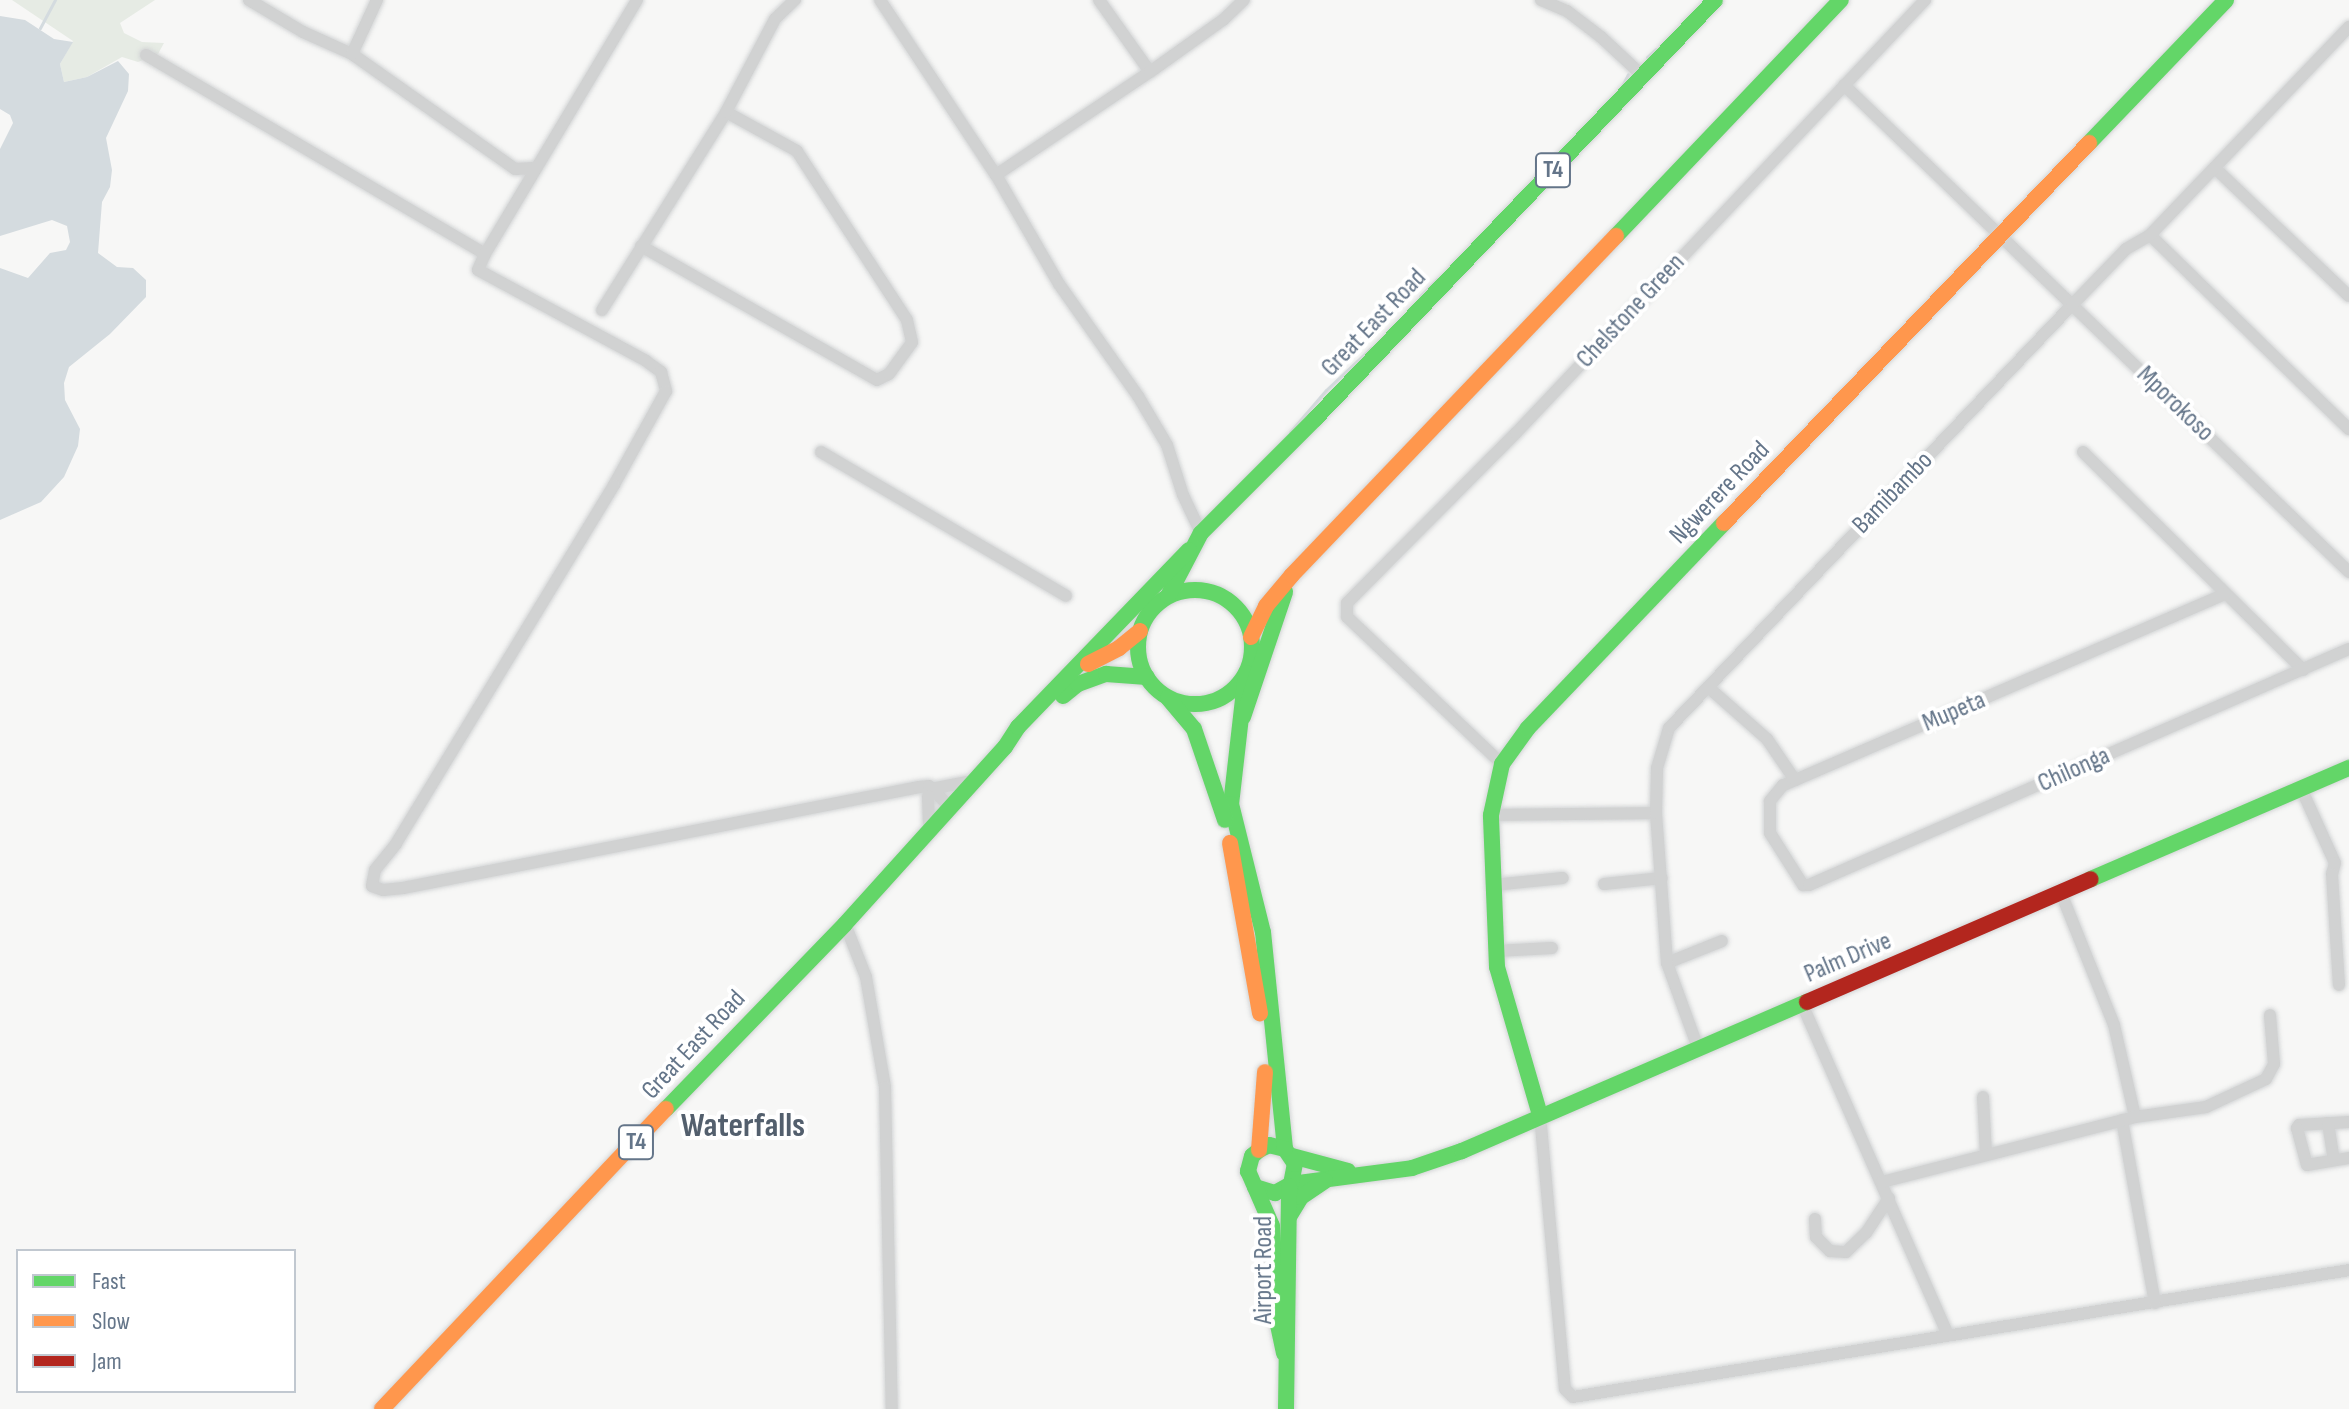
<!DOCTYPE html>
<style>
body{margin:0}
#map{position:relative;width:2349px;height:1409px;overflow:hidden;background:#f7f7f6;font-family:"Sofia Sans Condensed",sans-serif}
div>[style]{position:absolute}
.green>*{inset:0;background:#e6ebe4}
.water>*{inset:0;background:#d4dbdf}
.stream>*{height:3px;margin:-1.5px;padding:0 1.5px;transform-origin:1.5px;border-radius:1.5px;background:#d4dbdf}
.roads{filter:drop-shadow(0 0 2px #d3d5d6) drop-shadow(0 0 2px #d3d5d6)}
.street>*{height:12px;margin:-6px;padding:0 6px;transform-origin:6px;border-radius:6px;background:#d1d2d2}
.fast>*{height:16px;margin:-8px;padding:0 8px;transform-origin:8px;border-radius:8px;background:#63d668}
.fast>.ring{margin:-8px;padding:0;box-sizing:content-box;background:none;border:16px solid #63d668;border-radius:50%}
.slow>*{height:16px;margin:-8px;padding:0 8px;transform-origin:8px;border-radius:8px;background:#ff974d}
.jam>*{height:16px;margin:-8px;padding:0 8px;transform-origin:8px;border-radius:8px;background:#b3261e}
span{translate:-50% -50%;white-space:nowrap;text-align:center;line-height:1.15;-webkit-text-stroke:8px #fff;paint-order:stroke}
.shield-label span{padding:2px 6px;background:#fff;border:2px solid;border-radius:6px;-webkit-text-stroke-width:0}
.shield-label{font-size:24px;color:#647589;font-weight:700}
.street-label{font-size:26px;color:#647589}
.district-label{font-size:34px;color:#535f6d;font-weight:700}
.legend{position:absolute;left:16px;top:1249px;width:280px;height:144px;box-sizing:border-box;background:#fff;border:2px solid #c1c8d0;margin:0;padding:10px 14px;list-style:none;font-size:24px;color:#647589}
.legend li{display:flex;align-items:center;gap:16px;height:40px}
.legend b{width:40px;border:2px solid #c1c8d0}
</style>
<div id="map">
<div class="green">
<i style="clip-path:polygon(12px 0,155px 0,120px 23px,124px 33px,142px 42px,164px 43px,158px 54px,138px 62px,122px 57px,87px 77px,64px 82px,60px 64px,73px 41px)"></i>
</div>
<div class="water">
<i style="clip-path:polygon(0 16px,25px 20px,54px 39px,73px 42px,60px 64px,64px 82px,87px 77px,118px 61px,129px 74px,128px 91px,106px 138px,112px 170px,110px 187px,102px 202px,98px 253px,117px 267px,133px 268px,146px 280px,146px 297px,110px 334px,69px 367px,64px 383px,65px 400px,80px 429px,78px 446px,64px 477px,41px 502px,0 520px,0 268px,28px 278px,50px 253px,66px 250px,70px 242px,67px 226px,52px 220px,0 236px,0 149px,13px 123px,10px 115px,0 109px)"></i>
</div>
<div class="stream">
<i style="left:40px;top:28px;width:32px;rotate:-62deg"></i>
<i style="left:1647px;top:57px;width:12px;rotate:-42deg"></i>
<i style="left:1622px;top:86px;width:13px;rotate:-63deg"></i>
<i style="left:1420px;top:296px;width:24px;rotate:-45deg"></i>
<i style="left:1290px;top:432px;width:55px;rotate:-49.4deg"></i>
<i style="left:1326px;top:390px;width:62px;rotate:-43deg"></i>
</div>
<div class="roads">
<div class="street">
<i style="left:249px;top:0;width:63px;rotate:30.7deg"></i>
<i style="left:303px;top:32px;width:54px;rotate:24.2deg"></i>
<i style="left:352px;top:54px;width:199px;rotate:35.2deg"></i>
<i style="left:515px;top:169px;width:19px;rotate:-3deg"></i>
<i style="left:880px;top:0;width:210px;rotate:56.5deg"></i>
<i style="left:996px;top:175px;width:126px;rotate:60deg"></i>
<i style="left:1059px;top:284px;width:137px;rotate:54.8deg"></i>
<i style="left:1138px;top:396px;width:57px;rotate:59.4deg"></i>
<i style="left:1167px;top:445px;width:52px;rotate:72.3deg"></i>
<i style="left:1183px;top:495px;width:42px;rotate:64.7deg"></i>
<i style="left:1099px;top:0;width:88px;rotate:54.7deg"></i>
<i style="left:1541px;top:0;width:28px;rotate:23deg"></i>
<i style="left:1567px;top:11px;width:43px;rotate:37.4deg"></i>
<i style="left:1601px;top:37px;width:57px;rotate:42.9deg"></i>
<i style="left:352px;top:54px;width:60px;rotate:-65.2deg"></i>
<i style="left:146px;top:55px;width:393px;rotate:30.4deg"></i>
<i style="left:485px;top:254px;width:296px;rotate:-59.1deg"></i>
<i style="left:1844px;top:85px;width:702px;rotate:43.96deg"></i>
<i style="left:2215px;top:168px;width:185px;rotate:43.7deg"></i>
<i style="left:996px;top:175px;width:185px;rotate:-33.8deg"></i>
<i style="left:1150px;top:72px;width:90px;rotate:-35.5deg"></i>
<i style="left:1223px;top:20px;width:29px;rotate:-44deg"></i>
<i style="left:2150px;top:235px;width:278px;rotate:44.3deg"></i>
<i style="left:641px;top:246px;width:271px;rotate:29.6deg"></i>
<i style="left:877px;top:380px;width:13px;rotate:-27deg"></i>
<i style="left:889px;top:374px;width:39px;rotate:-54deg"></i>
<i style="left:912px;top:342px;width:23px;rotate:-103deg"></i>
<i style="left:907px;top:320px;width:202px;rotate:-123.1deg"></i>
<i style="left:797px;top:151px;width:81px;rotate:-151.2deg"></i>
<i style="left:485px;top:254px;width:17px;rotate:114deg"></i>
<i style="left:478px;top:270px;width:191px;rotate:28.4deg"></i>
<i style="left:646px;top:361px;width:19px;rotate:36deg"></i>
<i style="left:661px;top:372px;width:20px;rotate:75deg"></i>
<i style="left:666px;top:391px;width:107px;rotate:119deg"></i>
<i style="left:614px;top:485px;width:420px;rotate:121.3deg"></i>
<i style="left:396px;top:844px;width:33px;rotate:129deg"></i>
<i style="left:375px;top:870px;width:16px;rotate:101deg"></i>
<i style="left:372px;top:886px;width:12px;rotate:20deg"></i>
<i style="left:383px;top:890px;width:20px;rotate:-6deg"></i>
<i style="left:403px;top:888px;width:526px;rotate:-11.07deg"></i>
<i style="left:919px;top:787px;width:10px;rotate:-6deg"></i>
<i style="left:929px;top:786px;width:28px;rotate:45deg"></i>
<i style="left:602px;top:310px;width:234px;rotate:-57.9deg"></i>
<i style="left:726px;top:112px;width:105px;rotate:-62.2deg"></i>
<i style="left:775px;top:19px;width:28px;rotate:-44deg"></i>
<i style="left:821px;top:452px;width:284px;rotate:30.4deg"></i>
<i style="left:2083px;top:452px;width:310px;rotate:44.7deg"></i>
<i style="left:2225px;top:594px;width:482px;rotate:156.6deg"></i>
<i style="left:1783px;top:785px;width:21px;rotate:129deg"></i>
<i style="left:1770px;top:801px;width:32px;rotate:90deg"></i>
<i style="left:1770px;top:833px;width:62px;rotate:57.6deg"></i>
<i style="left:1803px;top:885px;width:6px"></i>
<i style="left:1809px;top:885px;width:589px;rotate:-23.61deg"></i>
<i style="left:1708px;top:687px;width:79px;rotate:41.4deg"></i>
<i style="left:1767px;top:739px;width:50px;rotate:55.7deg"></i>
<i style="left:1502px;top:764px;width:214px;rotate:-136.5deg"></i>
<i style="left:1347px;top:617px;width:14px;rotate:-90deg"></i>
<i style="left:1347px;top:603px;width:240px;rotate:-45.2deg"></i>
<i style="left:1516px;top:433px;width:596px;rotate:-46.63deg"></i>
<i style="left:2301px;top:788px;width:82px;rotate:65.6deg"></i>
<i style="left:2335px;top:863px;width:11px;rotate:105deg"></i>
<i style="left:2332px;top:874px;width:111px;rotate:86.4deg"></i>
<i style="left:931px;top:789px;width:37px;rotate:-11deg"></i>
<i style="left:928px;top:796px;width:31px;rotate:88deg"></i>
<i style="left:1491px;top:815px;width:165px;rotate:-0.7deg"></i>
<i style="left:1604px;top:884px;width:58px;rotate:-5.9deg"></i>
<i style="left:1493px;top:885px;width:70px;rotate:-5.7deg"></i>
<i style="left:2061px;top:893px;width:142px;rotate:68.1deg"></i>
<i style="left:2114px;top:1025px;width:94px;rotate:77.1deg"></i>
<i style="left:845px;top:924px;width:57px;rotate:68.4deg"></i>
<i style="left:866px;top:977px;width:112px;rotate:80.2deg"></i>
<i style="left:885px;top:1087px;width:322px;rotate:88.8deg"></i>
<i style="left:1496px;top:951px;width:56px;rotate:-3.1deg"></i>
<i style="left:1667px;top:963px;width:59px;rotate:-21.8deg"></i>
<i style="left:1802px;top:1004px;width:362px;rotate:66.2deg"></i>
<i style="left:1698px;top:1048px;width:90px;rotate:-110deg"></i>
<i style="left:1667px;top:963px;width:150px;rotate:-94.2deg"></i>
<i style="left:1656px;top:813px;width:45px;rotate:-88.7deg"></i>
<i style="left:1657px;top:768px;width:42px;rotate:-73.3deg"></i>
<i style="left:1669px;top:728px;width:584px;rotate:-46.39deg"></i>
<i style="left:2072px;top:305px;width:78px;rotate:-46deg"></i>
<i style="left:2126px;top:249px;width:28px;rotate:-30deg"></i>
<i style="left:2150px;top:235px;width:288px;rotate:-46.3deg"></i>
<i style="left:1983px;top:1097px;width:58px;rotate:87deg"></i>
<i style="left:1540px;top:1115px;width:275px;rotate:84.8deg"></i>
<i style="left:1565px;top:1389px;width:11px;rotate:45deg"></i>
<i style="left:1573px;top:1397px;width:786px;rotate:-9.29deg"></i>
<i style="left:2122px;top:1120px;width:186px;rotate:79.8deg"></i>
<i style="left:2349px;top:1122px;width:50px;rotate:176.6deg"></i>
<i style="left:2299px;top:1125px;width:4px;rotate:124deg"></i>
<i style="left:2297px;top:1128px;width:38px;rotate:75deg"></i>
<i style="left:2307px;top:1165px;width:43px;rotate:-9.5deg"></i>
<i style="left:2328px;top:1123px;width:37px;rotate:81deg"></i>
<i style="left:1882px;top:1182px;width:261px;rotate:-14.4deg"></i>
<i style="left:2135px;top:1117px;width:72px;rotate:-8deg"></i>
<i style="left:2206px;top:1107px;width:66px;rotate:-25deg"></i>
<i style="left:2266px;top:1079px;width:17px;rotate:-62deg"></i>
<i style="left:2274px;top:1064px;width:49px;rotate:-94.7deg"></i>
<i style="left:1815px;top:1219px;width:18px;rotate:87deg"></i>
<i style="left:1816px;top:1237px;width:20px;rotate:45deg"></i>
<i style="left:1830px;top:1251px;width:16px;rotate:4deg"></i>
<i style="left:1846px;top:1252px;width:28px;rotate:-44deg"></i>
<i style="left:1866px;top:1233px;width:42px;rotate:-56.7deg"></i>
</div>
<div class="fast">
<i style="left:2089px;top:143px;width:198px;rotate:-46.2deg"></i>
<i style="left:1616px;top:236px;width:326px;rotate:-46.4deg"></i>
<i class="ring" style="left:1138px;top:590px;width:98px;height:98px"></i>
<i style="left:1168px;top:596px;width:71px;rotate:-62.4deg"></i>
<i style="left:1201px;top:533px;width:161px;rotate:-45deg"></i>
<i style="left:1315px;top:419px;width:579px;rotate:-46.33deg"></i>
<i style="left:1246px;top:673px;width:132px;rotate:96.5deg"></i>
<i style="left:1231px;top:804px;width:132px;rotate:76deg"></i>
<i style="left:1263px;top:932px;width:218px;rotate:84.2deg"></i>
<i style="left:1063px;top:696px;width:19px;rotate:-39deg"></i>
<i style="left:1078px;top:684px;width:30px;rotate:-20deg"></i>
<i style="left:1106px;top:674px;width:41px;rotate:4.2deg"></i>
<i style="left:1168px;top:698px;width:40px;rotate:50deg"></i>
<i style="left:1194px;top:729px;width:96px;rotate:71.2deg"></i>
<i style="left:1243px;top:717px;width:132px;rotate:-71.4deg"></i>
<i style="left:2091px;top:879px;width:281px;rotate:-23.3deg"></i>
<i style="left:666px;top:1109px;width:257px;rotate:-45.9deg"></i>
<i style="left:845px;top:924px;width:239px;rotate:-47.9deg"></i>
<i style="left:1005px;top:747px;width:24px;rotate:-57deg"></i>
<i style="left:1018px;top:727px;width:246px;rotate:-46deg"></i>
<i style="left:1540px;top:1115px;width:154px;rotate:-106.2deg"></i>
<i style="left:1497px;top:967px;width:152px;rotate:-92.3deg"></i>
<i style="left:1491px;top:815px;width:52px;rotate:-77.8deg"></i>
<i style="left:1502px;top:764px;width:44px;rotate:-54.2deg"></i>
<i style="left:1528px;top:728px;width:284px;rotate:-46.3deg"></i>
<i style="left:1292px;top:1156px;width:58px;rotate:15deg"></i>
<i style="left:1291px;top:1184px;width:122px;rotate:-7.5deg"></i>
<i style="left:1412px;top:1168px;width:53px;rotate:-18.8deg"></i>
<i style="left:1462px;top:1151px;width:376px;rotate:-23.4deg"></i>
<i style="left:1255px;top:1187px;width:21px;rotate:17deg"></i>
<i style="left:1275px;top:1193px;width:18px;rotate:-29deg"></i>
<i style="left:1291px;top:1184px;width:20px;rotate:-79deg"></i>
<i style="left:1295px;top:1164px;width:18px;rotate:-124deg"></i>
<i style="left:1285px;top:1149px;width:16px;rotate:-166deg"></i>
<i style="left:1269px;top:1145px;width:11px;rotate:153deg"></i>
<i style="left:1259px;top:1150px;width:9px;rotate:139deg"></i>
<i style="left:1252px;top:1156px;width:16px;rotate:105deg"></i>
<i style="left:1248px;top:1171px;width:60px;rotate:66.4deg"></i>
<i style="left:1272px;top:1226px;width:99px;rotate:86.5deg"></i>
<i style="left:1278px;top:1325px;width:29px;rotate:78deg"></i>
<i style="left:1289px;top:1217px;width:23px;rotate:-59deg"></i>
<i style="left:1301px;top:1197px;width:29px;rotate:-34deg"></i>
<i style="left:1286px;top:1409px;width:223px;rotate:-89.2deg"></i>
</div>
<div class="slow">
<i style="left:1724px;top:523px;width:527px;rotate:-46.15deg"></i>
<i style="left:1251px;top:637px;width:34px;rotate:-64deg"></i>
<i style="left:1266px;top:606px;width:40px;rotate:-50deg"></i>
<i style="left:1292px;top:575px;width:469px;rotate:-46.3deg"></i>
<i style="left:1088px;top:664px;width:35px;rotate:-27deg"></i>
<i style="left:1119px;top:648px;width:27px;rotate:-39deg"></i>
<i style="left:1230px;top:843px;width:173px;rotate:80deg"></i>
<i style="left:1259px;top:1150px;width:78px;rotate:-85.6deg"></i>
<i style="left:382px;top:1409px;width:413px;rotate:-46.6deg"></i>
</div>
<div class="jam">
<i style="left:1807px;top:1002px;width:309px;rotate:-23.4deg"></i>
</div>
</div>
<div class="shield-label">
<span style="left:1553px;top:170px">T4</span>
<span style="left:636px;top:1142px">T4</span>
</div>
<div class="street-label">
<span style="left:1631px;top:311px;rotate:-47deg">Chelstone Green</span>
<span style="left:1374px;top:323px;rotate:-46deg">Great East Road</span>
<span style="left:2175px;top:404px;rotate:44deg">Mporokoso</span>
<span style="left:1720px;top:493px;rotate:-46deg">Ngwerere Road</span>
<span style="left:1893px;top:493px;rotate:-46deg">Bamibambo</span>
<span style="left:1954px;top:712px;rotate:-23deg">Mupeta</span>
<span style="left:2074px;top:770px;rotate:-24deg">Chilonga</span>
<span style="left:1848px;top:958px;rotate:-23deg">Palm Drive</span>
<span style="left:694px;top:1045px;rotate:-47deg">Great East Road</span>
<span style="left:1264px;top:1270px;rotate:-90deg">Airport Road</span>
</div>
<div class="district-label">
<span style="left:743px;top:1126px">Waterfalls</span>
</div>
<ul class="legend">
<li><b style="height:10px;background:#63d668"></b>Fast</li>
<li><b style="height:10px;background:#ff974d"></b>Slow</li>
<li><b style="height:10px;background:#b3261e"></b>Jam</li>
</ul>
</div>
